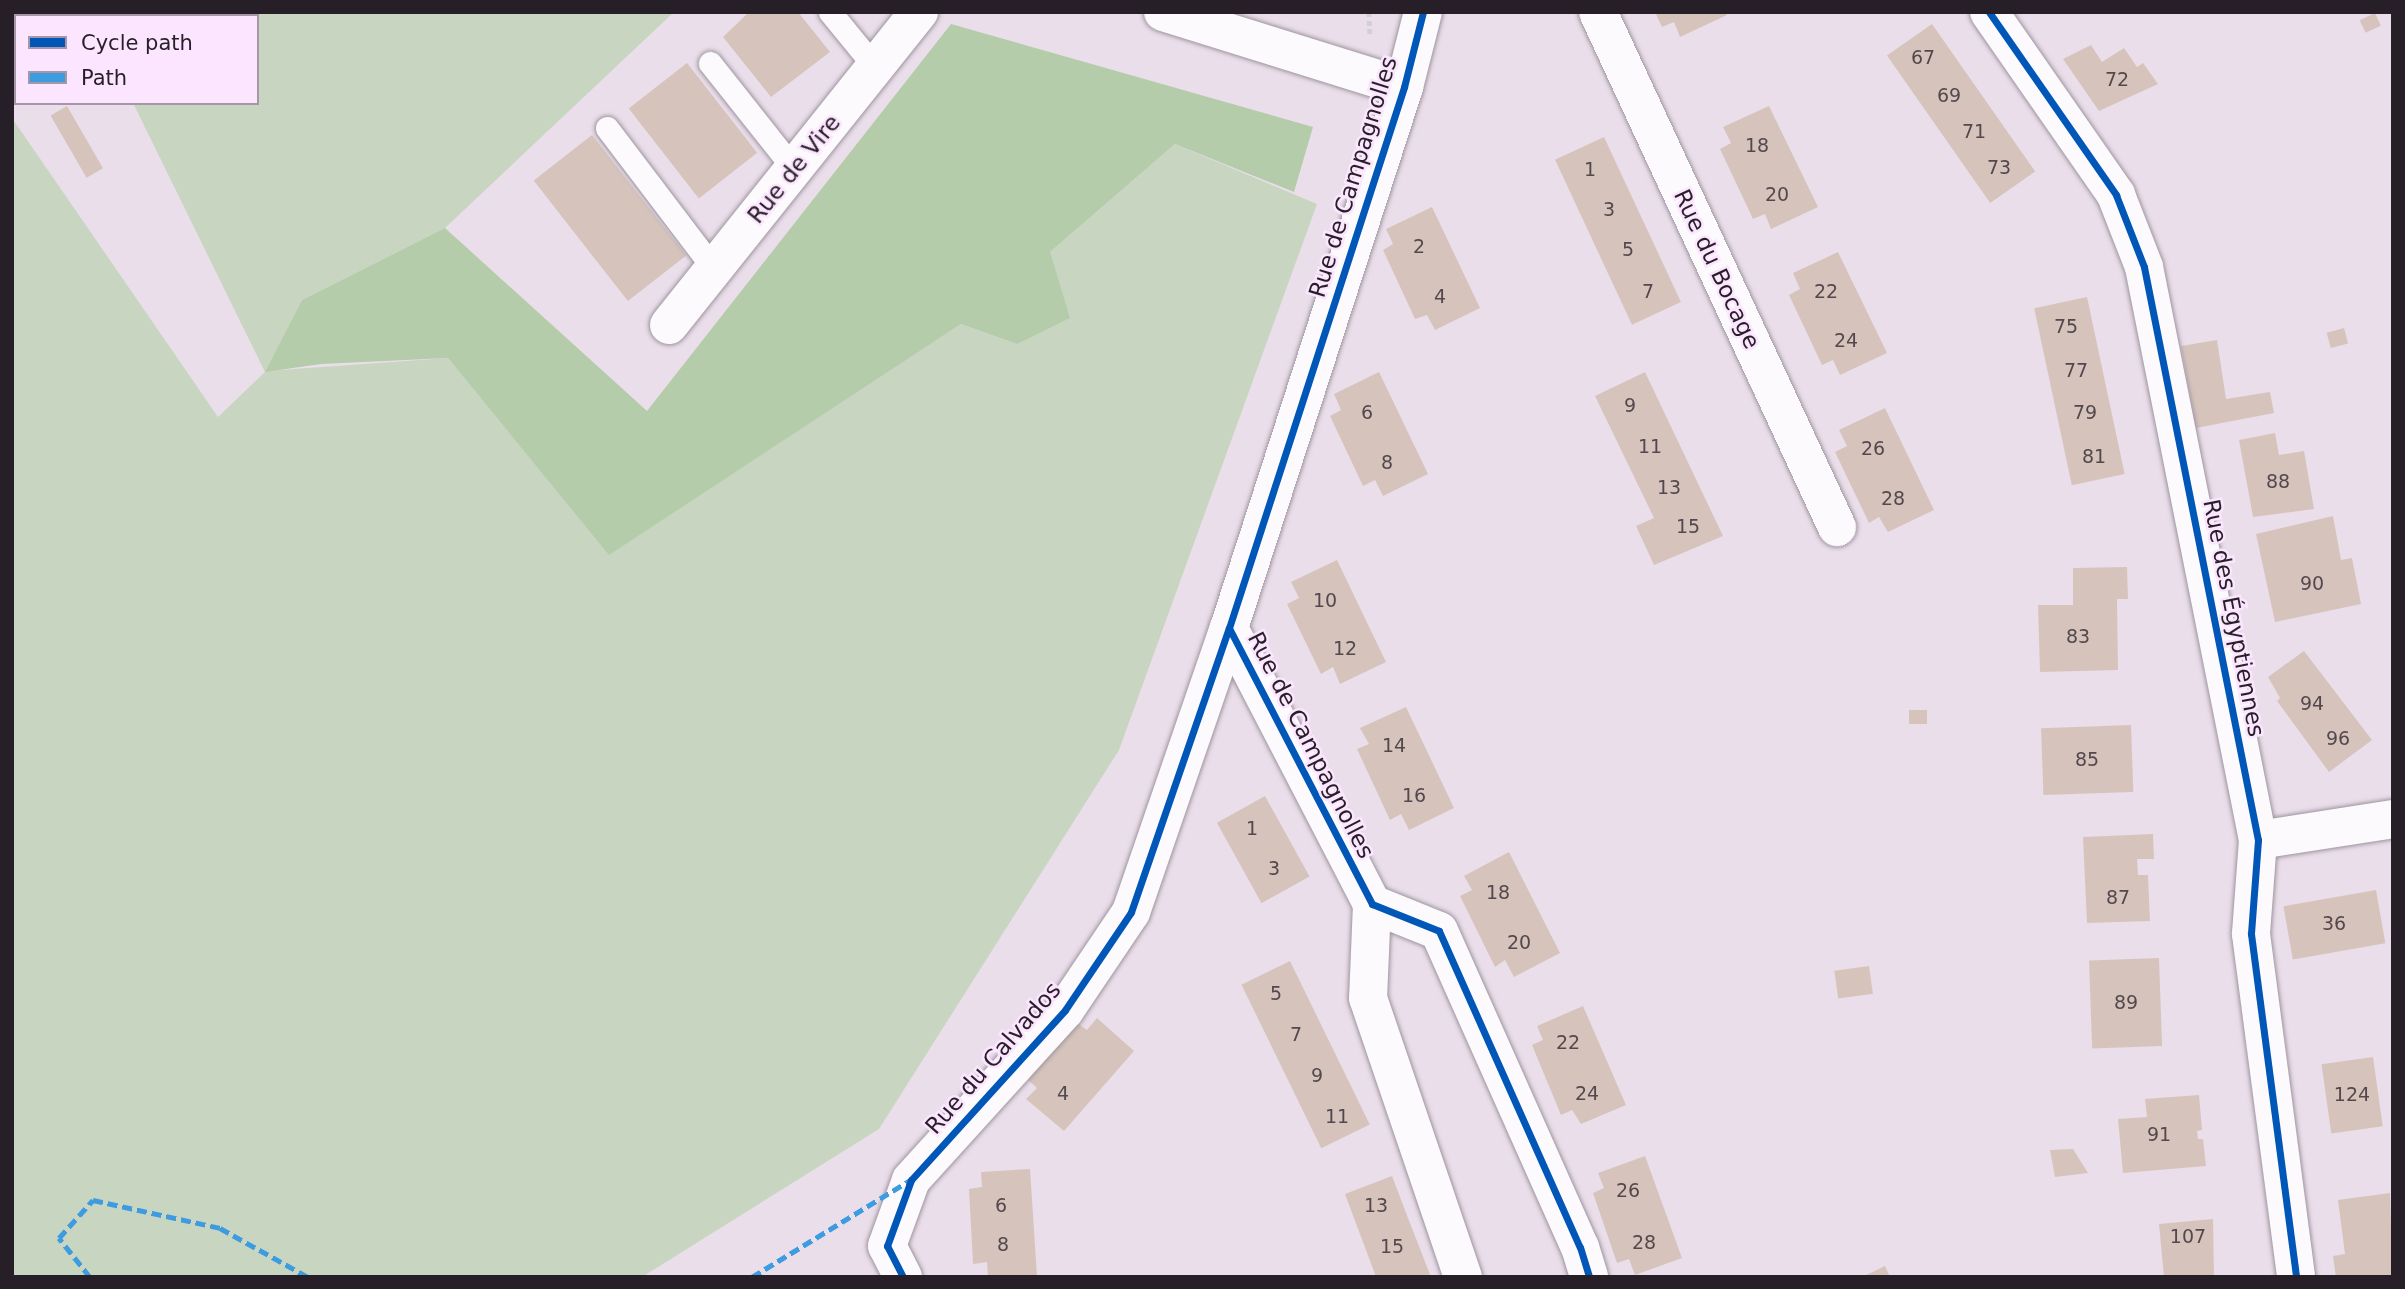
<!DOCTYPE html>
<meta charset="utf-8">
<style>
body{margin:0}
#map{position:relative;width:2405px;height:1289px;overflow:hidden;background:#eadeeb;font-family:"DejaVu Sans",sans-serif}
div>[style]{position:absolute}
.green>*{inset:0;background:#c8d6c1}
.forest>*{inset:0;background:#b4cca9}
.building>*{inset:0;background:#d6c4bc;transform-origin:0 0}
.path>*{height:4.5px;margin-top:-2.25px;transform-origin:0;background:repeating-linear-gradient(90deg,#d3d0d4 0 5px,transparent 0 8.5px)}
.roads{filter:drop-shadow(0 0 2px #9e959f) drop-shadow(0 0 2px #9e959f)}
.lane>*{height:23px;margin:-11.5px;padding:0 11.5px;transform-origin:11.5px;border-radius:11.5px;background:#fcfafc}
.street>*{height:38px;margin:-19px;padding:0 19px;transform-origin:19px;border-radius:19px;background:#fcfafc}
.quiet>*{height:5px;margin-top:-2.5px;transform-origin:0;background:repeating-linear-gradient(90deg,#3d9be0 0 10px,transparent 0 15px)}
.cycleway>*{height:7px;margin:-3.5px;padding:0 3.5px;transform-origin:3.5px;border-radius:3.5px;background:#0057b8}
span{translate:-50% -50%;white-space:nowrap;text-align:center;line-height:1.15;-webkit-text-stroke:5px #fce5fe;paint-order:stroke}
.number-label{font-size:19px;color:#53484d}
.number-label span{-webkit-text-stroke-width:0}
.street-label{font-size:23px;color:#271f28}
.frame{position:absolute;inset:0;border:14px solid #271f28;pointer-events:none}
.legend{position:absolute;left:14px;top:14px;width:245px;height:91px;box-sizing:border-box;background:#fce5fe;border:2px solid #a796a8;margin:0;padding:9px 12px;list-style:none;font-size:21px;color:#271f28}
.legend li{display:flex;align-items:center;gap:14px;height:35px}
.legend b{width:35px;border:2px solid #a796a8}
</style>
<div id="map">
<div class="green">
<i style="clip-path:polygon(89px 12px,674px 12px,445px 228px,302px 300px,266px 371px,448px 358px,609px 554px,961px 324px,1017px 344px,1050px 252px,1175px 144px,1317px 204px,1119px 750px,879px 1129px,642px 1277px,12px 1277px,12px 118px,218px 417px,265px 372px,133px 103px,257px 103px,257px 16px)"></i>
</div>
<div class="forest">
<i style="clip-path:polygon(951px 24px,1313px 127px,1294px 192px,1175px 144px,1050px 252px,1070px 318px,1017px 344px,961px 324px,609px 555px,448px 358px,321px 364px,265px 372px,302px 300px,445px 228px,647px 411px)"></i>
</div>
<div class="building">
<i style="clip-path:polygon(749px 12px,798px 12px,830px 52px,771px 97px,723px 37px)"></i>
<i style="clip-path:polygon(1655px 12px,1725px 12px,1727px 15px,1680px 37px,1674px 22px,1662px 27px)"></i>
<i style="left:2375px;top:13px;width:14px;height:17px;rotate:65deg"></i>
<i style="left:1932px;top:24px;width:180px;height:55px;rotate:55deg"></i>
<i style="clip-path:polygon(2091px 45px,2102px 62px,2124px 48px,2137px 67px,2143px 63px,2158px 84px,2099px 111px,2063px 59px)"></i>
<i style="left:687px;top:63px;width:114px;height:74px;rotate:52deg"></i>
<i style="left:67px;top:106px;width:72px;height:19px;rotate:60deg"></i>
<i style="clip-path:polygon(1769px 106px,1818px 207px,1771px 229px,1765px 214px,1753px 219px,1720px 149px,1731px 143px,1723px 127px)"></i>
<i style="left:592px;top:135px;width:153px;height:74px;rotate:52deg"></i>
<i style="left:1604px;top:137px;width:182px;height:54px;rotate:65deg"></i>
<i style="clip-path:polygon(1432px 207px,1480px 308px,1435px 330px,1427px 315px,1415px 319px,1383px 250px,1393px 244px,1386px 229px)"></i>
<i style="clip-path:polygon(1838px 252px,1887px 353px,1840px 375px,1833px 360px,1822px 365px,1789px 295px,1800px 289px,1793px 273px)"></i>
<i style="left:2087px;top:297px;width:181px;height:54px;rotate:78deg"></i>
<i style="left:2344px;top:328px;width:16px;height:18px;rotate:75deg"></i>
<i style="clip-path:polygon(2217px 340px,2226px 399px,2270px 392px,2274px 413px,2196px 428px,2181px 346px)"></i>
<i style="clip-path:polygon(1379px 372px,1428px 474px,1383px 496px,1375px 480px,1363px 486px,1330px 416px,1341px 410px,1334px 394px)"></i>
<i style="clip-path:polygon(1645px 372px,1723px 536px,1654px 565px,1636px 526px,1654px 518px,1595px 396px)"></i>
<i style="clip-path:polygon(1885px 408px,1934px 510px,1888px 532px,1879px 517px,1869px 523px,1835px 452px,1847px 446px,1839px 430px)"></i>
<i style="clip-path:polygon(2275px 433px,2279px 455px,2304px 451px,2314px 509px,2253px 517px,2239px 440px)"></i>
<i style="clip-path:polygon(2333px 516px,2341px 560px,2352px 558px,2361px 604px,2275px 622px,2256px 534px)"></i>
<i style="clip-path:polygon(1337px 560px,1386px 662px,1340px 684px,1333px 667px,1321px 674px,1287px 604px,1299px 598px,1291px 582px)"></i>
<i style="clip-path:polygon(2127px 567px,2128px 599px,2117px 599px,2118px 670px,2040px 672px,2038px 605px,2073px 605px,2073px 568px)"></i>
<i style="clip-path:polygon(2304px 651px,2372px 740px,2329px 772px,2277px 701px,2280px 698px,2268px 677px)"></i>
<i style="clip-path:polygon(1406px 707px,1454px 808px,1409px 830px,1401px 814px,1390px 820px,1357px 749px,1369px 744px,1360px 728px)"></i>
<i style="left:1909px;top:710px;width:18px;height:14px"></i>
<i style="left:2131px;top:725px;width:67px;height:90px;rotate:88deg"></i>
<i style="left:1265px;top:796px;width:92px;height:55px;rotate:61deg"></i>
<i style="clip-path:polygon(2153px 834px,2154px 859px,2137px 859px,2138px 875px,2148px 875px,2150px 921px,2087px 923px,2083px 837px)"></i>
<i style="clip-path:polygon(1509px 852px,1560px 953px,1514px 977px,1505px 960px,1495px 967px,1460px 896px,1472px 890px,1464px 876px)"></i>
<i style="left:2376px;top:890px;width:54px;height:94px;rotate:80deg"></i>
<i style="left:2159px;top:958px;width:88px;height:70px;rotate:88deg"></i>
<i style="left:1290px;top:961px;width:182px;height:54px;rotate:64deg"></i>
<i style="left:1869px;top:966px;width:28px;height:35px;rotate:82deg"></i>
<i style="clip-path:polygon(1583px 1006px,1626px 1105px,1581px 1124px,1572px 1110px,1561px 1115px,1532px 1045px,1543px 1040px,1537px 1026px)"></i>
<i style="clip-path:polygon(1097px 1018px,1134px 1051px,1064px 1131px,1026px 1099px,1037px 1088px,1027px 1079px,1077px 1023px,1087px 1030px)"></i>
<i style="left:2373px;top:1057px;width:70px;height:52px;rotate:82deg"></i>
<i style="clip-path:polygon(2199px 1095px,2202px 1130px,2197px 1131px,2198px 1139px,2203px 1139px,2206px 1166px,2123px 1173px,2118px 1119px,2147px 1117px,2145px 1099px)"></i>
<i style="clip-path:polygon(2073px 1149px,2088px 1173px,2055px 1177px,2050px 1150px)"></i>
<i style="clip-path:polygon(1645px 1156px,1682px 1258px,1635px 1275px,1629px 1259px,1617px 1263px,1593px 1193px,1604px 1188px,1598px 1173px)"></i>
<i style="clip-path:polygon(1030px 1169px,1037px 1276px,988px 1277px,987px 1262px,973px 1264px,969px 1189px,982px 1187px,981px 1172px)"></i>
<i style="clip-path:polygon(1392px 1176px,1408px 1218px,1431px 1277px,1376px 1277px,1345px 1194px)"></i>
<i style="clip-path:polygon(2390px 1193px,2393px 1277px,2336px 1277px,2333px 1256px,2345px 1254px,2338px 1200px)"></i>
<i style="clip-path:polygon(2213px 1219px,2214px 1277px,2164px 1277px,2159px 1224px)"></i>
<i style="clip-path:polygon(1885px 1266px,1890px 1277px,1862px 1277px)"></i>
</div>
<div class="path">
<i style="left:1369px;top:12px;width:22px;rotate:87deg"></i>
</div>
<div class="roads">
<div class="lane">
<i style="left:830px;top:12px;width:71px;rotate:50.7deg"></i>
<i style="left:710px;top:63px;width:135px;rotate:51.6deg"></i>
<i style="left:607px;top:128px;width:177px;rotate:52.8deg"></i>
</div>
<div class="street">
<i style="left:1163px;top:12px;width:252px;rotate:17.3deg"></i>
<i style="left:1598px;top:12px;width:568px;rotate:65.11deg"></i>
<i style="left:1989px;top:12px;width:223px;rotate:55.2deg"></i>
<i style="left:2116px;top:195px;width:77px;rotate:68.7deg"></i>
<i style="left:2144px;top:267px;width:584px;rotate:78.75deg"></i>
<i style="left:2258px;top:840px;width:94px;rotate:94.3deg"></i>
<i style="left:2251px;top:934px;width:346px;rotate:82.5deg"></i>
<i style="left:669px;top:325px;width:401px;rotate:-51.4deg"></i>
<i style="left:1229px;top:628px;width:311px;rotate:62.6deg"></i>
<i style="left:1372px;top:904px;width:72px;rotate:21.9deg"></i>
<i style="left:1439px;top:931px;width:346px;rotate:66deg"></i>
<i style="left:1580px;top:1247px;width:31px;rotate:73deg"></i>
<i style="left:2258px;top:840px;width:137px;rotate:-8.8deg"></i>
<i style="left:1372px;top:904px;width:94px;rotate:92.4deg"></i>
<i style="left:1368px;top:998px;width:295px;rotate:71.2deg"></i>
<i style="left:903px;top:1277px;width:35px;rotate:-117deg"></i>
<i style="left:887px;top:1246px;width:70px;rotate:-70deg"></i>
<i style="left:911px;top:1180px;width:229px;rotate:-47.8deg"></i>
<i style="left:1065px;top:1010px;width:118px;rotate:-56deg"></i>
<i style="left:1131px;top:912px;width:300px;rotate:-71deg"></i>
<i style="left:1229px;top:628px;width:569px;rotate:-72.07deg"></i>
<i style="left:1404px;top:87px;width:77px;rotate:-75.8deg"></i>
</div>
</div>
<div class="quiet">
<i style="left:90px;top:1277px;width:50px;rotate:-128.5deg"></i>
<i style="left:59px;top:1238px;width:51px;rotate:-48.2deg"></i>
<i style="left:93px;top:1200px;width:130px;rotate:12.4deg"></i>
<i style="left:220px;top:1228px;width:101px;rotate:29.1deg"></i>
<i style="left:752px;top:1277px;width:185px;rotate:-31.5deg"></i>
</div>
<div class="cycleway">
<i style="left:1989px;top:12px;width:223px;rotate:55.2deg"></i>
<i style="left:2116px;top:195px;width:77px;rotate:68.7deg"></i>
<i style="left:2144px;top:267px;width:584px;rotate:78.75deg"></i>
<i style="left:2258px;top:840px;width:94px;rotate:94.3deg"></i>
<i style="left:2251px;top:934px;width:346px;rotate:82.5deg"></i>
<i style="left:1229px;top:628px;width:311px;rotate:62.6deg"></i>
<i style="left:1372px;top:904px;width:72px;rotate:21.9deg"></i>
<i style="left:1439px;top:931px;width:346px;rotate:66deg"></i>
<i style="left:1580px;top:1247px;width:31px;rotate:73deg"></i>
<i style="left:903px;top:1277px;width:35px;rotate:-117deg"></i>
<i style="left:887px;top:1246px;width:70px;rotate:-70deg"></i>
<i style="left:911px;top:1180px;width:229px;rotate:-47.8deg"></i>
<i style="left:1065px;top:1010px;width:118px;rotate:-56deg"></i>
<i style="left:1131px;top:912px;width:300px;rotate:-71deg"></i>
<i style="left:1229px;top:628px;width:569px;rotate:-72.07deg"></i>
<i style="left:1404px;top:87px;width:77px;rotate:-75.8deg"></i>
</div>
<div class="number-label">
<span style="left:1923px;top:58px">67</span>
<span style="left:2117px;top:80px">72</span>
<span style="left:1949px;top:96px">69</span>
<span style="left:1974px;top:132px">71</span>
<span style="left:1757px;top:146px">18</span>
<span style="left:1999px;top:168px">73</span>
<span style="left:1590px;top:170px">1</span>
<span style="left:1777px;top:195px">20</span>
<span style="left:1609px;top:210px">3</span>
<span style="left:1419px;top:247px">2</span>
<span style="left:1628px;top:250px">5</span>
<span style="left:1648px;top:292px">7</span>
<span style="left:1826px;top:292px">22</span>
<span style="left:1440px;top:297px">4</span>
<span style="left:2066px;top:327px">75</span>
<span style="left:1846px;top:341px">24</span>
<span style="left:2076px;top:371px">77</span>
<span style="left:1630px;top:406px">9</span>
<span style="left:1367px;top:413px">6</span>
<span style="left:2085px;top:413px">79</span>
<span style="left:1650px;top:447px">11</span>
<span style="left:1873px;top:449px">26</span>
<span style="left:2094px;top:457px">81</span>
<span style="left:1387px;top:463px">8</span>
<span style="left:2278px;top:482px">88</span>
<span style="left:1669px;top:488px">13</span>
<span style="left:1893px;top:499px">28</span>
<span style="left:1688px;top:527px">15</span>
<span style="left:2312px;top:584px">90</span>
<span style="left:1325px;top:601px">10</span>
<span style="left:2078px;top:637px">83</span>
<span style="left:1345px;top:649px">12</span>
<span style="left:2312px;top:704px">94</span>
<span style="left:2338px;top:739px">96</span>
<span style="left:1394px;top:746px">14</span>
<span style="left:2087px;top:760px">85</span>
<span style="left:1414px;top:796px">16</span>
<span style="left:1252px;top:829px">1</span>
<span style="left:1274px;top:869px">3</span>
<span style="left:1498px;top:893px">18</span>
<span style="left:2118px;top:898px">87</span>
<span style="left:2334px;top:924px">36</span>
<span style="left:1519px;top:943px">20</span>
<span style="left:1276px;top:994px">5</span>
<span style="left:2126px;top:1003px">89</span>
<span style="left:1296px;top:1035px">7</span>
<span style="left:1568px;top:1043px">22</span>
<span style="left:1317px;top:1076px">9</span>
<span style="left:1063px;top:1094px">4</span>
<span style="left:1587px;top:1094px">24</span>
<span style="left:2352px;top:1095px">124</span>
<span style="left:1337px;top:1117px">11</span>
<span style="left:2159px;top:1135px">91</span>
<span style="left:1628px;top:1191px">26</span>
<span style="left:1001px;top:1206px">6</span>
<span style="left:1376px;top:1206px">13</span>
<span style="left:2188px;top:1237px">107</span>
<span style="left:1644px;top:1243px">28</span>
<span style="left:1003px;top:1245px">8</span>
<span style="left:1392px;top:1247px">15</span>
</div>
<div class="street-label">
<span style="left:794px;top:169px;rotate:-51deg">Rue de Vire</span>
<span style="left:1353px;top:177px;rotate:-73deg">Rue de Campagnolles</span>
<span style="left:1717px;top:269px;rotate:65deg">Rue du Bocage</span>
<span style="left:2234px;top:618px;rotate:79deg">Rue des Égyptiennes</span>
<span style="left:1311px;top:745px;rotate:63deg">Rue de Campagnolles</span>
<span style="left:993px;top:1058px;rotate:-49deg">Rue du Calvados</span>
</div>
<div class="frame"></div>
<ul class="legend">
<li><b style="height:9px;background:#0057b8"></b>Cycle path</li>
<li><b style="height:9px;background:#3d9be0"></b>Path</li>
</ul>
</div>
